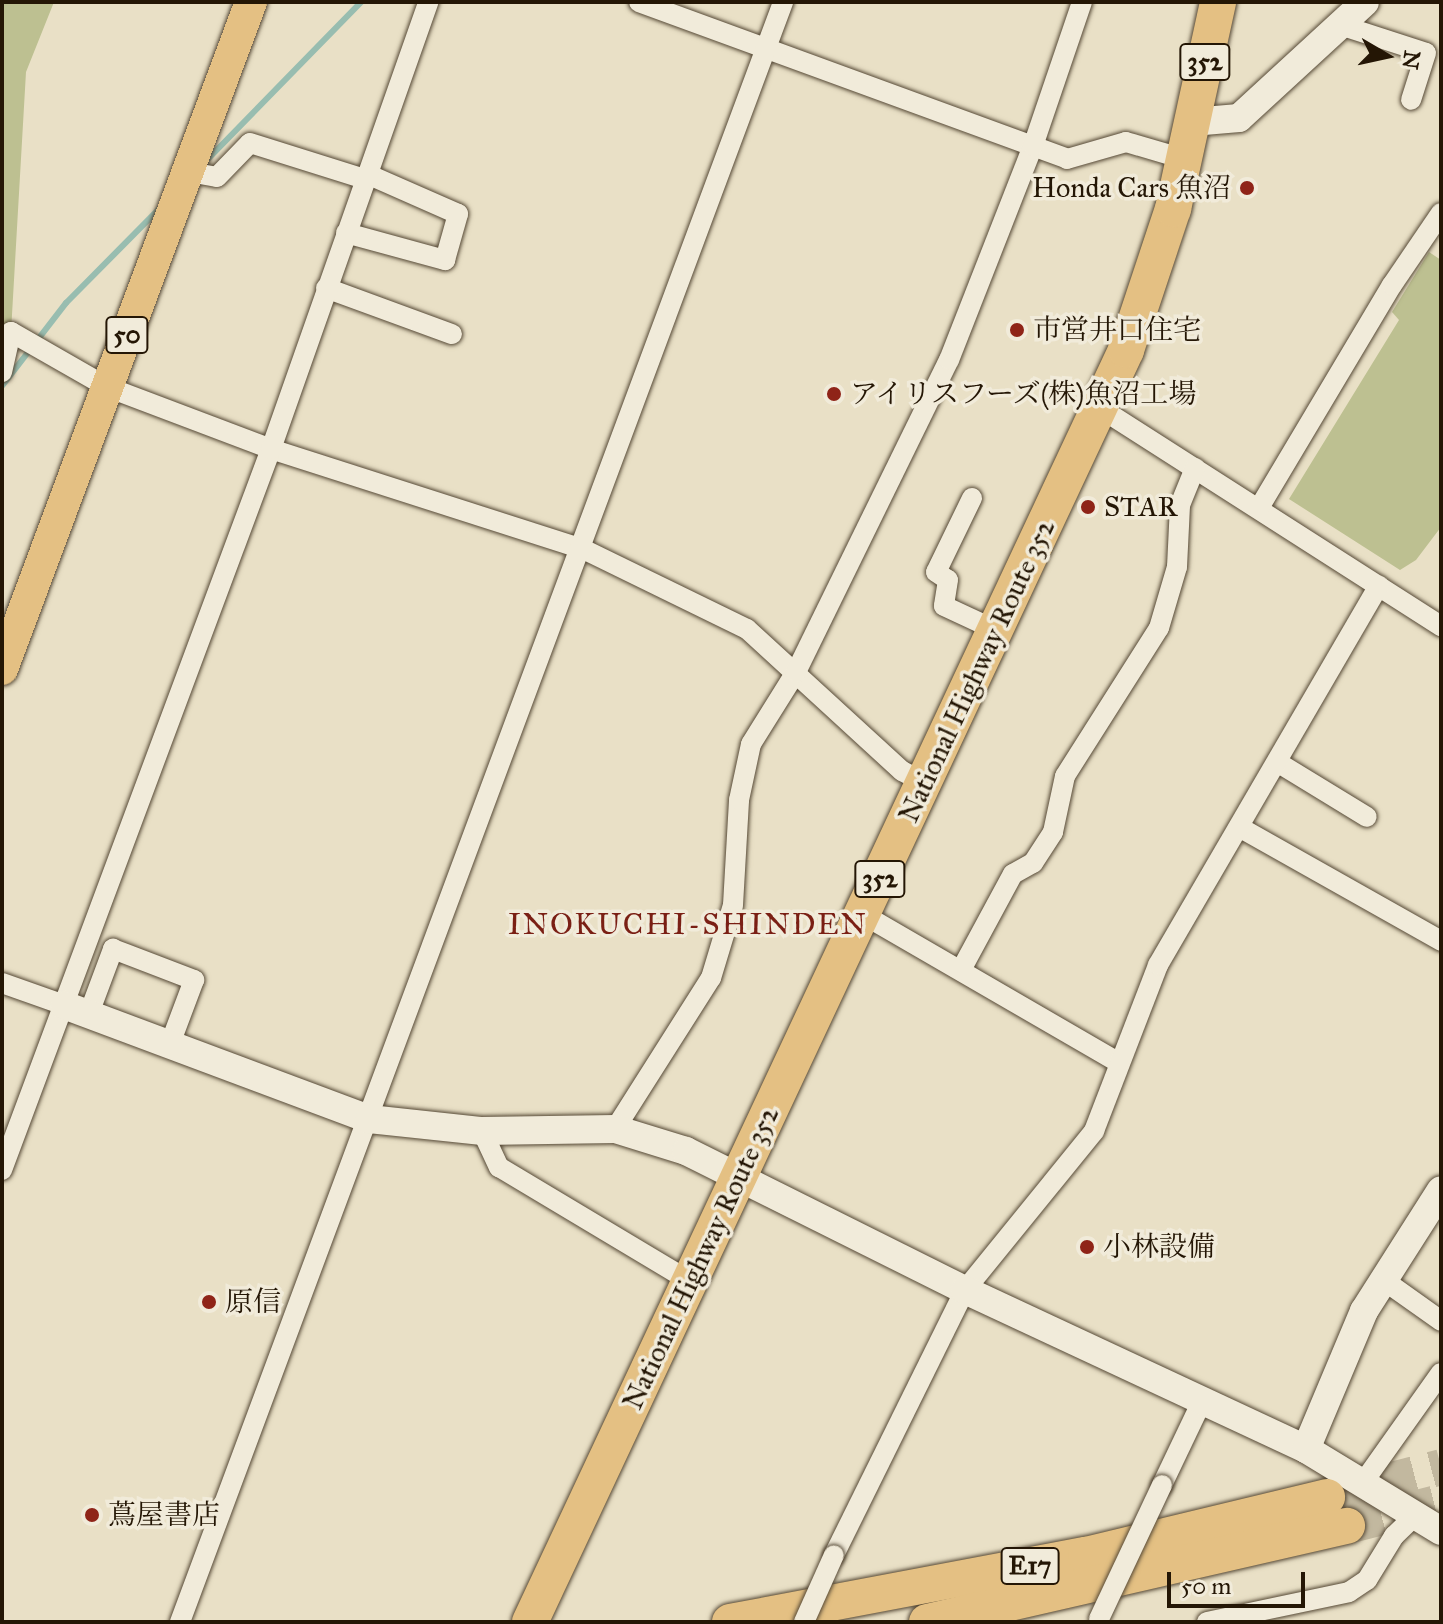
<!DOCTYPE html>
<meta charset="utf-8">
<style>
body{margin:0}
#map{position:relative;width:1443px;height:1624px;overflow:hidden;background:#e9e0c6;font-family:"IM FELL Great Primer","Noto Serif JP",serif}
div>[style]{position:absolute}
.green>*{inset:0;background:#bdc091}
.stream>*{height:6px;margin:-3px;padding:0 3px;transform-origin:3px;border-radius:3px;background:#98bdb0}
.highway-tunnel>*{height:36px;margin-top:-18px;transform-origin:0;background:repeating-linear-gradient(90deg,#c2b89f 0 36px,transparent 0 54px)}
.roads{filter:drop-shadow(0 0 2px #554835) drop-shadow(0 0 2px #554835)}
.street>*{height:20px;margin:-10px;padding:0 10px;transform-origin:10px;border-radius:10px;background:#f1ebda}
.secondary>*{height:28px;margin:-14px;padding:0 14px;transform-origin:14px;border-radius:14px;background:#f1ebda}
.primary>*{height:32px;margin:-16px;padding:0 16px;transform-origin:16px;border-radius:16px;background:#e4c083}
.highway>*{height:36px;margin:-18px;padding:0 18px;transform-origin:18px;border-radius:18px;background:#e4c083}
.bridges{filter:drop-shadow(0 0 2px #554835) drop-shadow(0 0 2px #554835)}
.street-bridge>*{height:20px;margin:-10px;padding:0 10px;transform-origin:10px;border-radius:10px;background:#f1ebda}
.dots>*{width:22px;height:22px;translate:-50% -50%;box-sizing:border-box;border:4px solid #f1ebda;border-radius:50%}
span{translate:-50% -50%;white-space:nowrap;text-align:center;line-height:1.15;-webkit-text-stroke:7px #f1ebda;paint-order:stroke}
.shield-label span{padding:2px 6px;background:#f1ebda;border:2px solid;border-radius:6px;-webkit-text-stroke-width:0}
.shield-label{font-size:26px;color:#241605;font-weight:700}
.poi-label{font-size:28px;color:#241605}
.right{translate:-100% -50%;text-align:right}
.left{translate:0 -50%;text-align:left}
.street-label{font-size:28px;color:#241605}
.neighbourhood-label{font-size:30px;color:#7a1f14;letter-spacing:2px}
.frame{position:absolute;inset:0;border:4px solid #241605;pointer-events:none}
.north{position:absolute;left:1347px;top:16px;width:80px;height:80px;-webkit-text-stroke:6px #f1ebda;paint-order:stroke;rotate:99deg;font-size:22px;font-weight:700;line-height:32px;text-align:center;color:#241605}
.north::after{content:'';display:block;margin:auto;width:28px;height:36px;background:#241605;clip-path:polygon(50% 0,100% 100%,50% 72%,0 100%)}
.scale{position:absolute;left:1167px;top:1572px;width:138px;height:36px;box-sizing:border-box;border:4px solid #241605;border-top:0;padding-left:10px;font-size:24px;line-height:28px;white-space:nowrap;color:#241605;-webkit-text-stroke:6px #f1ebda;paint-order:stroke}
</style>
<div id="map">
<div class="green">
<i style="clip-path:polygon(2px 2px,54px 2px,26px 72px,11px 332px,2px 334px)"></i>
<i style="clip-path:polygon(1429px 252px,1441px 260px,1441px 527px,1416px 560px,1400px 570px,1289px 499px,1399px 320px,1392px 312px)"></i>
</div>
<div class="stream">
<i style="left:206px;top:161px;width:222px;rotate:-45.7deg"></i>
<i style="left:2px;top:386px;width:105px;rotate:-52.4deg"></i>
<i style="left:66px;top:303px;width:132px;rotate:-45.3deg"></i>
</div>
<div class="highway-tunnel">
<i style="left:1327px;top:1497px;width:118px;rotate:-14.7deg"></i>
<i style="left:1347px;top:1526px;width:97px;rotate:-14.3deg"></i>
</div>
<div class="roads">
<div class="street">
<i style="left:639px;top:2px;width:456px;rotate:20.1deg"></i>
<i style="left:1067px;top:159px;width:61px;rotate:-16.1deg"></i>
<i style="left:1126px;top:142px;width:60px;rotate:16.3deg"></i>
<i style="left:1340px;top:25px;width:90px;rotate:18deg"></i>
<i style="left:1426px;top:53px;width:49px;rotate:107.7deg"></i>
<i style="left:189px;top:172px;width:28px;rotate:10deg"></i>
<i style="left:217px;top:177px;width:47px;rotate:-45.9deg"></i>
<i style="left:250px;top:143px;width:121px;rotate:17.4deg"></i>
<i style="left:346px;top:233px;width:103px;rotate:15.3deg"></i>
<i style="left:445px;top:260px;width:48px;rotate:-74.2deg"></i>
<i style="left:458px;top:214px;width:99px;rotate:-156.3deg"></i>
<i style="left:326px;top:288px;width:134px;rotate:20.1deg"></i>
<i style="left:2px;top:372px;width:41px;rotate:-77.3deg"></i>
<i style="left:11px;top:332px;width:111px;rotate:29.8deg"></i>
<i style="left:107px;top:387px;width:175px;rotate:20.7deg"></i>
<i style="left:271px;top:449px;width:328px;rotate:17.8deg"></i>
<i style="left:583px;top:549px;width:182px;rotate:26deg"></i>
<i style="left:747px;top:629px;width:210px;rotate:42.5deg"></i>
<i style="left:902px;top:771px;width:27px;rotate:27deg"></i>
<i style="left:1100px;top:408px;width:405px;rotate:32.6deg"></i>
<i style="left:972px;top:498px;width:82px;rotate:115.9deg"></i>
<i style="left:936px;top:572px;width:14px;rotate:34deg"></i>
<i style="left:948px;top:580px;width:26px;rotate:99deg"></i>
<i style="left:944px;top:606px;width:45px;rotate:24.9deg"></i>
<i style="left:1259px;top:508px;width:260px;rotate:-59.2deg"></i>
<i style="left:1392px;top:285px;width:87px;rotate:-55.8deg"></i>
<i style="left:1277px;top:762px;width:105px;rotate:31.4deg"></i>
<i style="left:1239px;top:827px;width:232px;rotate:29.4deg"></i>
<i style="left:864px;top:915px;width:293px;rotate:30.1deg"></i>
<i style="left:961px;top:970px;width:109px;rotate:-61.6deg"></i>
<i style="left:1013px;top:874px;width:23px;rotate:-29deg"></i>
<i style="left:1033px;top:863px;width:37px;rotate:-57deg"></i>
<i style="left:1053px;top:832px;width:57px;rotate:-77.9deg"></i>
<i style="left:1065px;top:776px;width:175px;rotate:-57.6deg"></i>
<i style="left:1159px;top:628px;width:64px;rotate:-73.6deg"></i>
<i style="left:1177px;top:567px;width:62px;rotate:-87.2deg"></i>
<i style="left:1180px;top:505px;width:40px;rotate:-68deg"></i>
<i style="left:2px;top:983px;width:66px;rotate:19.5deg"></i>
<i style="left:88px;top:1016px;width:72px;rotate:-69.5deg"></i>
<i style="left:113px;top:949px;width:87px;rotate:20.9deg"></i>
<i style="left:194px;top:980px;width:68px;rotate:110.6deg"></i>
<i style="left:615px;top:1129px;width:179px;rotate:-57.6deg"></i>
<i style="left:711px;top:978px;width:76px;rotate:-73.2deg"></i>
<i style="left:733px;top:905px;width:105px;rotate:-86.7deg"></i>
<i style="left:739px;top:800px;width:57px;rotate:-77.9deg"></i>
<i style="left:751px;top:744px;width:85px;rotate:-58deg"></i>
<i style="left:796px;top:672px;width:347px;rotate:-63.9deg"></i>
<i style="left:949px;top:360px;width:230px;rotate:-68.6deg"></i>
<i style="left:1033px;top:146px;width:152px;rotate:-71.2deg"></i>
<i style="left:482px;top:1131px;width:40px;rotate:65deg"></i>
<i style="left:499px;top:1167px;width:224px;rotate:30.9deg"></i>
<i style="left:2px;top:1170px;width:770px;rotate:-69.54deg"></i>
<i style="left:271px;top:449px;width:474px;rotate:-70.6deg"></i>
<i style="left:1382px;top:1279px;width:72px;rotate:35.4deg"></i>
<i style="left:1362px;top:1484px;width:136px;rotate:-54.6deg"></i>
<i style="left:1162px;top:1485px;width:93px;rotate:-64.5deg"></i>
<i style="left:834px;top:1555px;width:296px;rotate:-63.7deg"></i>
<i style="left:965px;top:1290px;width:205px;rotate:-50.9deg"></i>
<i style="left:1094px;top:1131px;width:178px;rotate:-68.9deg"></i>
<i style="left:1158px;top:965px;width:439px;rotate:-59.8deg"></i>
<i style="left:180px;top:1622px;width:1729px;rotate:-69.58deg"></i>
<i style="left:1207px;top:1622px;width:145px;rotate:-11.9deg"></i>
<i style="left:1349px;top:1592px;width:22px;rotate:-34deg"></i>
<i style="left:1367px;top:1580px;width:52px;rotate:-58.5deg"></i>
<i style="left:1394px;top:1536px;width:28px;rotate:-44deg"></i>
</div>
<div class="secondary">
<i style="left:1192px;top:122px;width:47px;rotate:-4.9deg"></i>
<i style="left:1239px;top:118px;width:171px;rotate:-42.6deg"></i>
<i style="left:64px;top:1005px;width:326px;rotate:20.5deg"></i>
<i style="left:369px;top:1119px;width:114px;rotate:6.1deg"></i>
<i style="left:482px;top:1131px;width:133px;rotate:-0.9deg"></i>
<i style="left:615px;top:1129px;width:74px;rotate:17.2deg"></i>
<i style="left:686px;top:1151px;width:312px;rotate:26.5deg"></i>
<i style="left:965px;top:1290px;width:376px;rotate:25deg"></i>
<i style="left:1306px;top:1449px;width:158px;rotate:31.3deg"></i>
<i style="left:1306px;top:1449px;width:150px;rotate:-67.2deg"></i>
<i style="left:1364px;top:1311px;width:143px;rotate:-57.5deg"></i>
</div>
<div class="primary">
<i style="left:2px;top:669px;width:712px;rotate:-69.53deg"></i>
</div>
<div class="highway">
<i style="left:530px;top:1622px;width:1405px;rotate:-64.89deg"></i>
<i style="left:1126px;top:350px;width:149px;rotate:-71.6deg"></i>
<i style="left:1173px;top:209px;width:212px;rotate:-77.7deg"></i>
<i style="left:730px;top:1622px;width:362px;rotate:-10.7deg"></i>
<i style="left:1086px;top:1555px;width:248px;rotate:-13.5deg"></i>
<i style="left:927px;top:1622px;width:431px;rotate:-12.9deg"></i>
</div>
</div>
<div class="bridges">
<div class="street-bridge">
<i style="left:1099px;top:1619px;width:148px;rotate:-64.8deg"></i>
<i style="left:804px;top:1622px;width:73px;rotate:-65.9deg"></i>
</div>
</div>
<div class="dots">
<i style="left:1247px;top:188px;background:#8f2418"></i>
<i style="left:1017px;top:330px;background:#8f2418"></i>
<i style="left:834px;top:394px;background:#8f2418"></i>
<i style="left:1088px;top:507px;background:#8f2418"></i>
<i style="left:1087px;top:1247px;background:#8f2418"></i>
<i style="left:209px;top:1302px;background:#8f2418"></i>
<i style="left:92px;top:1515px;background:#8f2418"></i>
</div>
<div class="shield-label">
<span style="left:1205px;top:62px">352</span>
<span style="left:127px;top:335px">50</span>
<span style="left:880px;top:879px">352</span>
<span style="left:1030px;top:1566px">E17</span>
</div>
<div class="poi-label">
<span class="right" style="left:1231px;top:188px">Honda Cars 魚沼</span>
<span class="left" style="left:1033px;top:330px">市営井口住宅</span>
<span class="left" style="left:850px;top:394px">アイリスフーズ(株)魚沼工場</span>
<span class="left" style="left:1104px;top:507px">STAR</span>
<span class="left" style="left:1103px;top:1247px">小林設備</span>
<span class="left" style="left:225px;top:1302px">原信</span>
<span class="left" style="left:108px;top:1515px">蔦屋書店</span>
</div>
<div class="street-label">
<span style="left:977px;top:671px;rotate:-65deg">National Highway Route 352</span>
<span style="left:701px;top:1258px;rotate:-65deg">National Highway Route 352</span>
</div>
<div class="neighbourhood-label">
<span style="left:688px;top:924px">INOKUCHI-SHINDEN</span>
</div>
<div class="frame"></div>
<div class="north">N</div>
<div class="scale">50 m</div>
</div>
